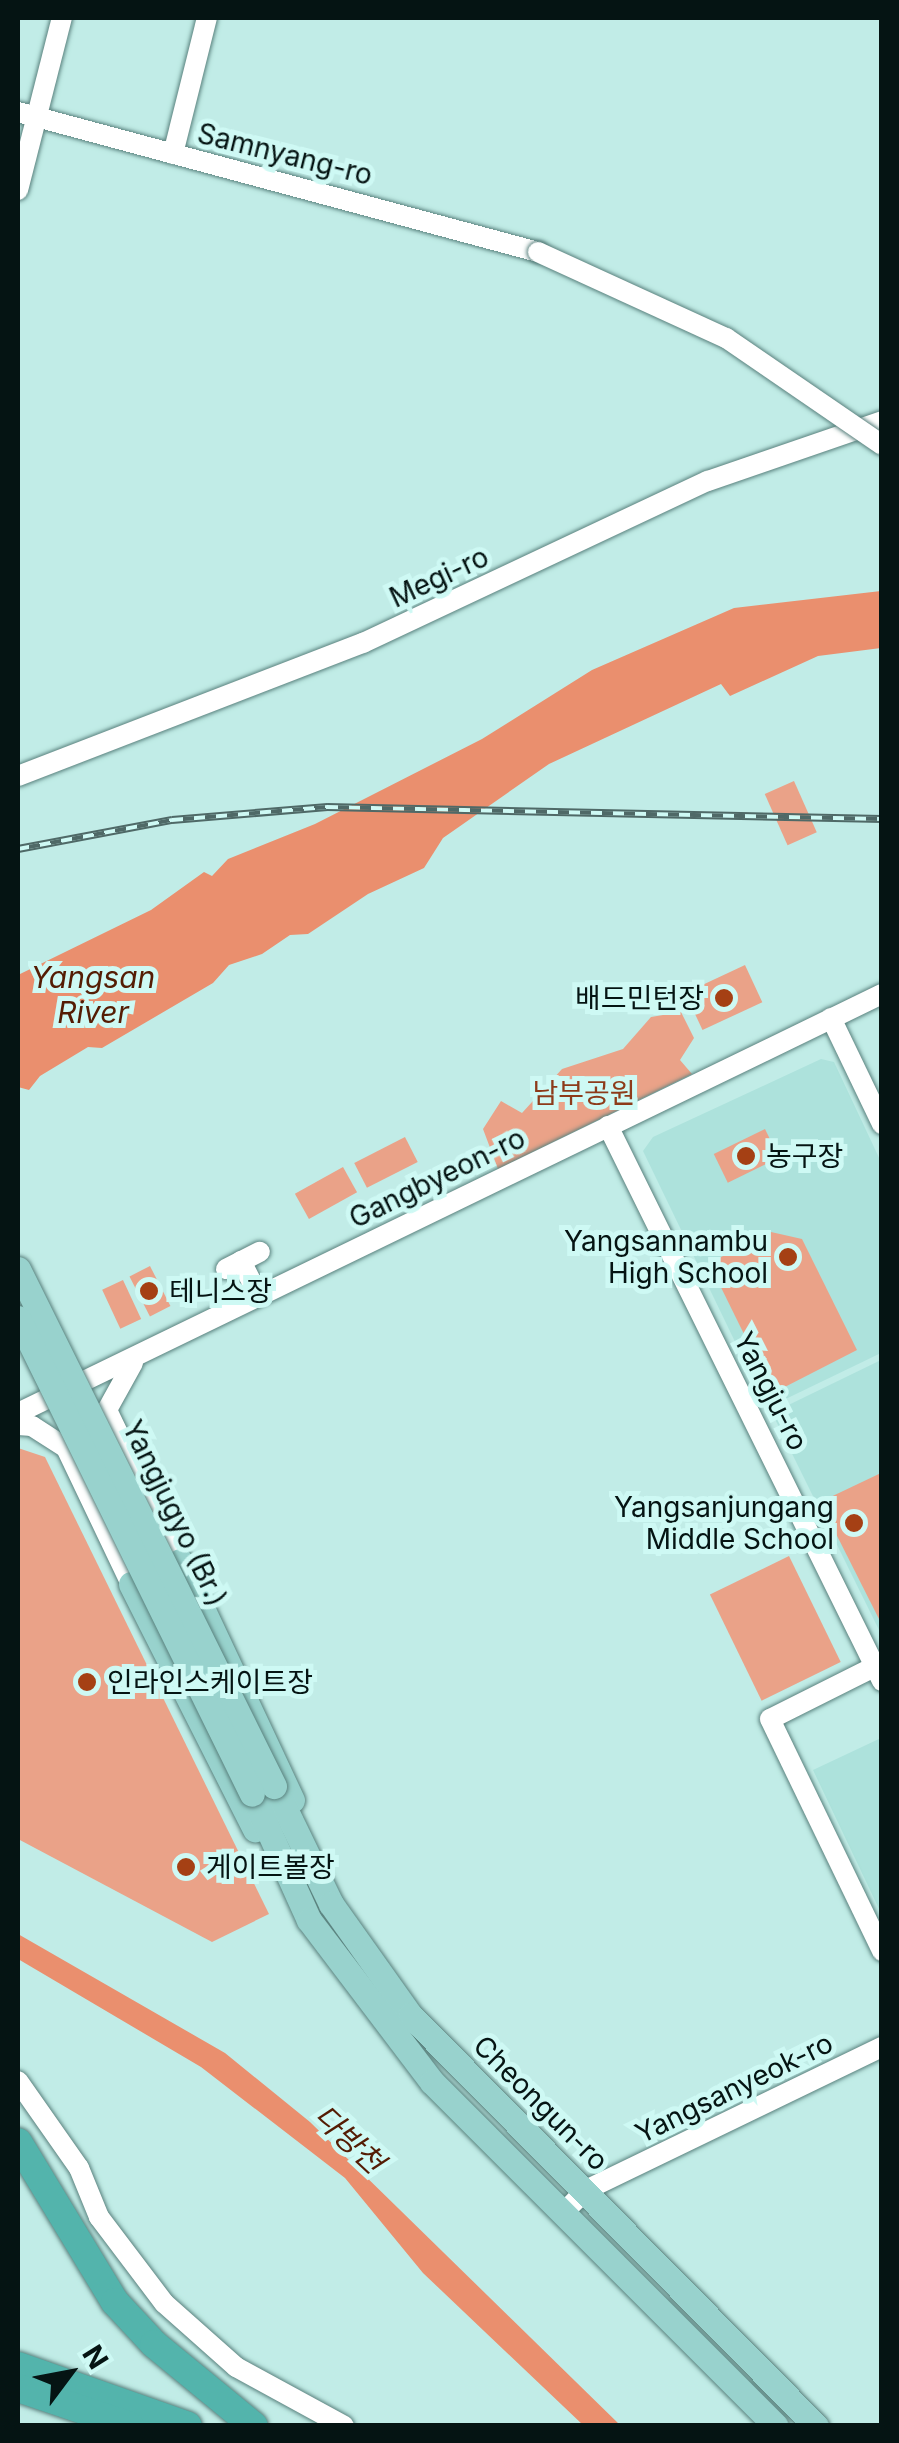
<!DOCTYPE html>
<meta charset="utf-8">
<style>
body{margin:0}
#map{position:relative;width:899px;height:2443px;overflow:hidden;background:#c1ece7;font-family:Inter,"Noto Sans KR",sans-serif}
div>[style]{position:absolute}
.built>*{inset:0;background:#ade2dc}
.green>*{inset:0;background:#eaa288;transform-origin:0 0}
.water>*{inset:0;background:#ea8f6e}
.roads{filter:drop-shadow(0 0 2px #59817d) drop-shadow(0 0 2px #59817d)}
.minor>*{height:20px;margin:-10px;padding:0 10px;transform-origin:10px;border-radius:10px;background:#fff}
.major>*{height:25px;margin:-12.5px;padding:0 12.5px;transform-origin:12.5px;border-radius:12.5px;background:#98d2cd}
.highway>*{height:28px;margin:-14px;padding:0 14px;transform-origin:14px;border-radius:14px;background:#53b4ac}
.rail>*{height:8px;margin-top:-4px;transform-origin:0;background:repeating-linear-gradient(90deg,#cef9f4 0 11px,#4f6967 0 22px);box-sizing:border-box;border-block:2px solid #4f6967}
.bridges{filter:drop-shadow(0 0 2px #59817d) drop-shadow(0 0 2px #59817d)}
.minor-bridge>*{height:20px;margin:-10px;padding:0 10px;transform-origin:10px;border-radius:10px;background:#fff}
.major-bridge>*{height:25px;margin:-12.5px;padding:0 12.5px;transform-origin:12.5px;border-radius:12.5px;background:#98d2cd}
.dots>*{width:28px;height:28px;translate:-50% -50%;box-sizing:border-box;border:5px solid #cef9f4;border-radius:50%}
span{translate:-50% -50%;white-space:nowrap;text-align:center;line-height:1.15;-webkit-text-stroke:10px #cef9f4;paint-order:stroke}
.street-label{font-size:28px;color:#051413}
.poi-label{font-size:28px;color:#051413}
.right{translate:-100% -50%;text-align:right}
.left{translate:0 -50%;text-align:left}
.park-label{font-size:28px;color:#8d3b1a}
.water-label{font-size:30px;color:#541c04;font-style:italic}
.frame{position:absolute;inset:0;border:20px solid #051413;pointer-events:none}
.north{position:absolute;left:20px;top:2323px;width:100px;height:100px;-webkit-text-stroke:8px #cef9f4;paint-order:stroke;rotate:58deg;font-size:28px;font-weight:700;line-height:40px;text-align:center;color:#051413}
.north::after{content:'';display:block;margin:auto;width:35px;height:45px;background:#051413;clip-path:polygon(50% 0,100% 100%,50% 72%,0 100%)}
</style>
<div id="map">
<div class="built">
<i style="clip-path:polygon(821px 1059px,834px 1062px,881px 1162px,881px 1353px,767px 1408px,643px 1151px,653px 1137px)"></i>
<i style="clip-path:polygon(881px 1360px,881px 1634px,772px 1413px)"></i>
<i style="clip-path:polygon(881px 1738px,881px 1913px,813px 1770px)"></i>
</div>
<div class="green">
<i style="left:794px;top:781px;width:56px;height:32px;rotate:66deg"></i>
<i style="left:745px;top:965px;width:41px;height:66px;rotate:65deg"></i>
<i style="clip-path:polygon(681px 1012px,694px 1038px,680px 1060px,692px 1074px,498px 1169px,483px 1129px,501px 1101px,522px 1113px,562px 1069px,623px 1049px,651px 1017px)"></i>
<i style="left:765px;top:1129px;width:32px;height:57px;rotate:64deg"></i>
<i style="left:405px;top:1137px;width:28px;height:57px;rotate:63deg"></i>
<i style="left:343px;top:1167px;width:29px;height:55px;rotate:61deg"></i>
<i style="clip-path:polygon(771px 1232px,802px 1239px,857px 1350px,773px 1393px,709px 1263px)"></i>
<i style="left:150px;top:1266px;width:45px;height:23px;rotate:63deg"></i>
<i style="left:123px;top:1280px;width:43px;height:23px;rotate:65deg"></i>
<i style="clip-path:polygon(18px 1448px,45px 1457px,269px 1914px,212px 1942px,18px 1839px)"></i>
<i style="clip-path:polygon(881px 1473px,881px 1623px,820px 1502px)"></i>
<i style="left:789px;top:1556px;width:118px;height:88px;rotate:64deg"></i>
</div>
<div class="water">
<i style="clip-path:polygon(881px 591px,881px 648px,818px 656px,730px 696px,721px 684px,549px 764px,443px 838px,424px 868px,368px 894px,308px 934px,290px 935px,262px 954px,229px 965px,213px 983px,102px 1048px,88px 1047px,40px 1076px,29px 1090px,18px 1087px,18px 975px,151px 910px,204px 872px,212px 876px,228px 859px,315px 824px,482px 739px,592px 670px,734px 608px)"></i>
<i style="clip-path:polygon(18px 1934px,225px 2053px,310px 2122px,620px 2425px,583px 2425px,423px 2273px,345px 2178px,201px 2067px,18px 1959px)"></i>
</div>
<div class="roads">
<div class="minor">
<i style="left:18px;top:112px;width:539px;rotate:15.07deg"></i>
<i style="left:173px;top:154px;width:140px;rotate:-76deg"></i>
<i style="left:18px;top:190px;width:178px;rotate:-75.7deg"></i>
<i style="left:18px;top:776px;width:370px;rotate:-21.1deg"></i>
<i style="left:363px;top:643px;width:381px;rotate:-25.2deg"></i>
<i style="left:708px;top:481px;width:184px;rotate:-19deg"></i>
<i style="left:831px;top:1018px;width:118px;rotate:64.3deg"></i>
<i style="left:608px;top:1126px;width:619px;rotate:63.72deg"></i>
<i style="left:241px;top:1261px;width:39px;rotate:63deg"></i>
<i style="left:226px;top:1269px;width:38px;rotate:-27deg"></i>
<i style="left:133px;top:1363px;width:54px;rotate:119deg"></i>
<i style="left:107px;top:1410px;width:168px;rotate:64.2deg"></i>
<i style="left:18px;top:1413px;width:960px;rotate:-25.87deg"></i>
<i style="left:18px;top:1425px;width:14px;rotate:4deg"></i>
<i style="left:32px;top:1426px;width:40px;rotate:32.9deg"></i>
<i style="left:66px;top:1448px;width:151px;rotate:64.5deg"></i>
<i style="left:882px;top:1663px;width:125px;rotate:153.4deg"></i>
<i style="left:770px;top:1719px;width:258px;rotate:64.2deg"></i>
<i style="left:18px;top:2081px;width:106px;rotate:55deg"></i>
<i style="left:79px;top:2168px;width:53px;rotate:67.8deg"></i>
<i style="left:99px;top:2217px;width:108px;rotate:52.9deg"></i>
<i style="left:164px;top:2303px;width:96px;rotate:41.6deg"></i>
<i style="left:236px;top:2367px;width:123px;rotate:28.6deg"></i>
<i style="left:563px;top:2213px;width:33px;rotate:-45deg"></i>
<i style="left:586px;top:2190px;width:329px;rotate:-25.8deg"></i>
</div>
<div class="major">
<i style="left:180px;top:1561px;width:264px;rotate:64.9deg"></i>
<i style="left:131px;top:1584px;width:275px;rotate:63.2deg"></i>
<i style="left:274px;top:1786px;width:131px;rotate:64.2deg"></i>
<i style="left:331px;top:1904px;width:136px;rotate:54.6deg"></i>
<i style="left:410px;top:2015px;width:578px;rotate:45.35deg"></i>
<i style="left:252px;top:1794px;width:138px;rotate:65.7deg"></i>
<i style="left:309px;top:1920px;width:203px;rotate:52.8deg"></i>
<i style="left:432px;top:2082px;width:486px;rotate:45deg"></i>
</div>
<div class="highway">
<i style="left:18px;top:2142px;width:187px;rotate:58.8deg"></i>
<i style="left:115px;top:2302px;width:57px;rotate:47.1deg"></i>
<i style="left:154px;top:2344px;width:129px;rotate:39.4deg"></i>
<i style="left:18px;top:2366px;width:180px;rotate:19.4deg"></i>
<i style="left:18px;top:2388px;width:118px;rotate:18.7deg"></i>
</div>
</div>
<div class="rail">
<i style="left:18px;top:849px;width:157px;rotate:-10.7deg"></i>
<i style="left:172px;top:820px;width:156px;rotate:-4.8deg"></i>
<i style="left:327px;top:807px;width:555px;rotate:1.24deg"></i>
</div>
<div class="bridges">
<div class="minor-bridge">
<i style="left:538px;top:252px;width:207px;rotate:24.6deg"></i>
<i style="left:726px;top:338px;width:189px;rotate:34.4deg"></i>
</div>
<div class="major-bridge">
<i style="left:18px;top:1269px;width:577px;rotate:63.66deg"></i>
<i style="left:18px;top:1318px;width:530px;rotate:63.82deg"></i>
</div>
</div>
<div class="dots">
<i style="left:724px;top:998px;background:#a54014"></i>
<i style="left:746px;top:1156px;background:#a54014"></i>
<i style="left:788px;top:1257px;background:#a54014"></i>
<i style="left:149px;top:1291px;background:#a54014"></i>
<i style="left:854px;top:1523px;background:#a54014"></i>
<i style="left:87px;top:1682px;background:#a54014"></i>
<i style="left:186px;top:1867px;background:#a54014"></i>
</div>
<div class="street-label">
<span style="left:285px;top:154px;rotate:14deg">Samnyang-ro</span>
<span style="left:439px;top:577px;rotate:-25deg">Megi-ro</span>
<span style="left:437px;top:1178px;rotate:-26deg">Gangbyeon-ro</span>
<span style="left:771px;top:1391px;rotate:63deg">Yangju-ro</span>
<span style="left:175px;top:1513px;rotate:64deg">Yangjugyo (Br.)</span>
<span style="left:734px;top:2088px;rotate:-26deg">Yangsanyeok-ro</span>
<span style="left:541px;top:2103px;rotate:45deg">Cheongun-ro</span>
</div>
<div class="poi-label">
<span class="right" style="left:704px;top:998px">배드민턴장</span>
<span class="left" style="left:766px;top:1156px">농구장</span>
<span class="right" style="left:768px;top:1257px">Yangsannambu<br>High School</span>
<span class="left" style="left:169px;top:1291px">테니스장</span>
<span class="right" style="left:834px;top:1523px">Yangsanjungang<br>Middle School</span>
<span class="left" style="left:107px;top:1682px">인라인스케이트장</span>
<span class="left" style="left:206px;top:1867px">게이트볼장</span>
</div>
<div class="park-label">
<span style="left:584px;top:1093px">남부공원</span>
</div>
<div class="water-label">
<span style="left:93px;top:994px">Yangsan<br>River</span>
<span style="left:349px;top:2139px;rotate:43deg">다방천</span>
</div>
<div class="frame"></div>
<div class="north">N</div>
</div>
